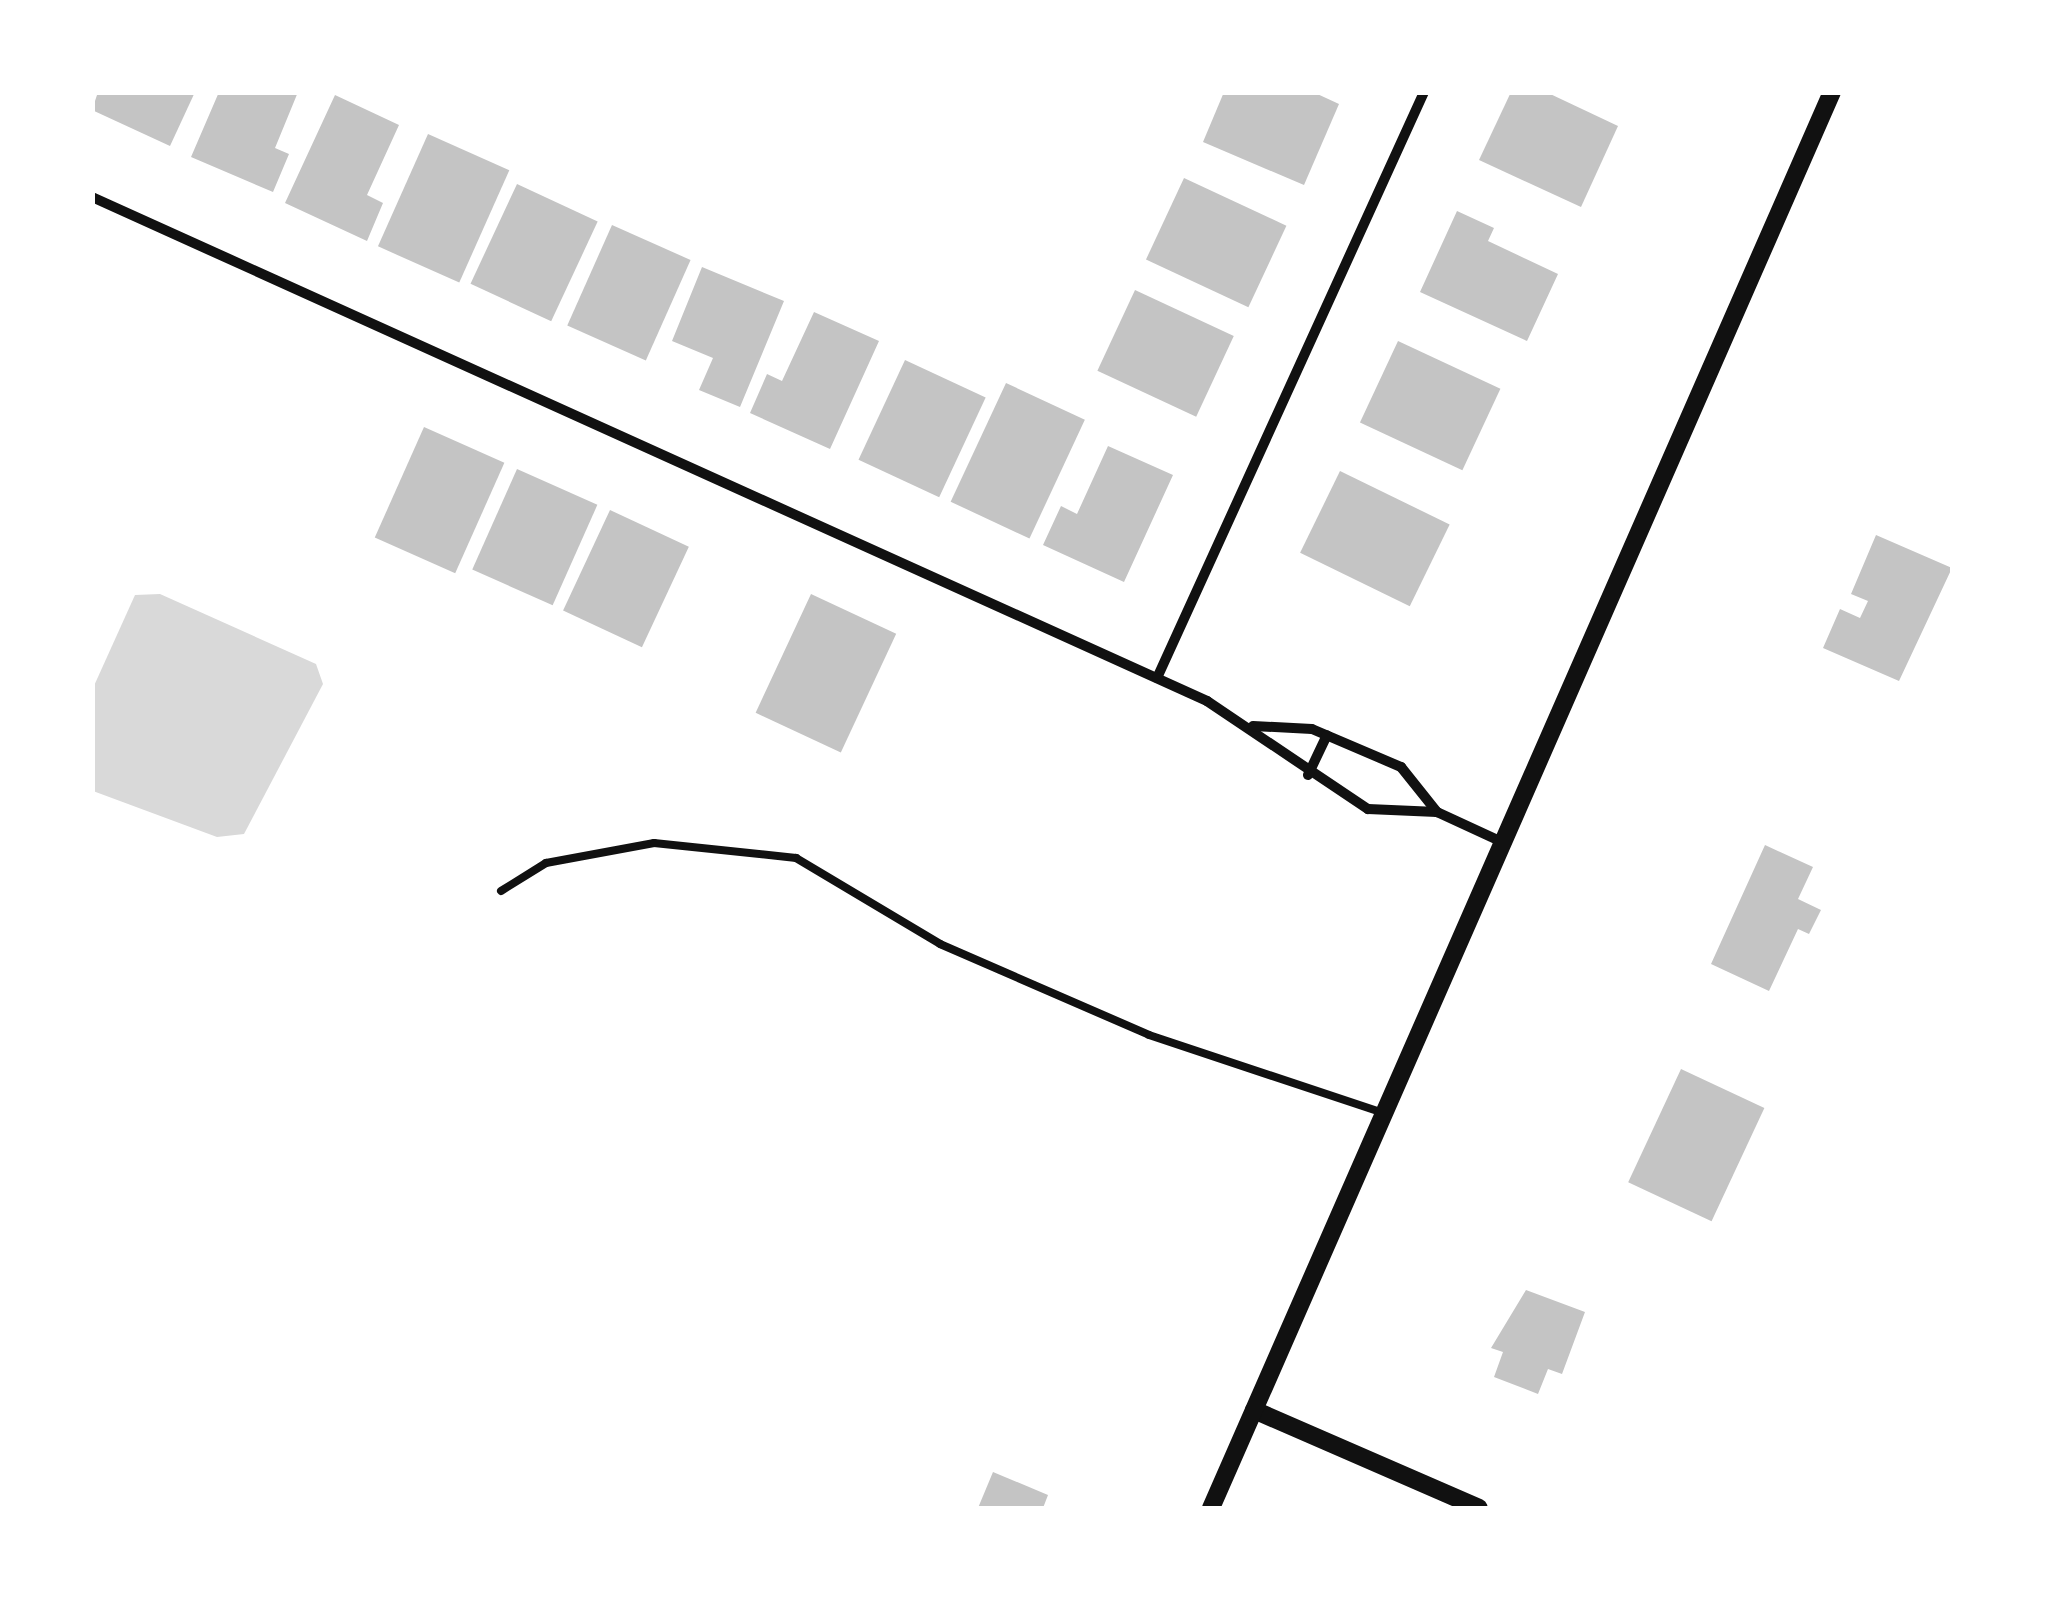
<!DOCTYPE html>
<style>
body{margin:0}
#map{position:relative;width:2045px;height:1601px;overflow:hidden;background:#fff;font-family:"PT Sans Narrow",sans-serif}
div>[style]{position:absolute}
.water>*{inset:0;background:#d9d9d9}
.building>*{inset:0;background:#c4c4c4;transform-origin:0 0}
.service>*{height:8px;margin:-4px;padding:0 4px;transform-origin:4px;border-radius:4px;background:#111}
.minor>*{height:10px;margin:-5px;padding:0 5px;transform-origin:5px;border-radius:5px;background:#111}
.tertiary>*{height:18px;margin:-9px;padding:0 9px;transform-origin:9px;border-radius:9px;background:#111}
span{translate:-50% -50%;white-space:nowrap;text-align:center;line-height:1.15;-webkit-text-stroke:9px #fff;paint-order:stroke}
.frame{position:absolute;inset:0;border:95px solid #fff;pointer-events:none}
</style>
<div id="map">
<div class="water">
<i style="clip-path:polygon(160px 594px,316px 664px,323px 684px,244px 834px,217px 837px,93px 791px,93px 688px,135px 595px)"></i>
</div>
<div class="building">
<i style="clip-path:polygon(98px 92px,195px 92px,170px 146px,92px 110px)"></i>
<i style="clip-path:polygon(219px 92px,298px 92px,275px 148px,289px 154px,273px 192px,191px 157px)"></i>
<i style="clip-path:polygon(1224px 92px,1313px 92px,1339px 104px,1304px 185px,1203px 142px)"></i>
<i style="clip-path:polygon(1511px 92px,1546px 92px,1618px 126px,1581px 207px,1479px 160px)"></i>
<i style="clip-path:polygon(335px 95px,399px 125px,367px 195px,383px 203px,367px 241px,285px 203px)"></i>
<i style="left:428px;top:134px;width:89px;height:123px;rotate:24deg"></i>
<i style="left:1184px;top:178px;width:113px;height:90px;rotate:25deg"></i>
<i style="left:517px;top:184px;width:89px;height:110px;rotate:25deg"></i>
<i style="clip-path:polygon(1457px 211px,1494px 228px,1488px 241px,1558px 274px,1527px 341px,1420px 292px)"></i>
<i style="left:612px;top:225px;width:86px;height:110px;rotate:24deg"></i>
<i style="clip-path:polygon(702px 267px,784px 301px,740px 407px,699px 390px,713px 358px,672px 341px)"></i>
<i style="left:1135px;top:290px;width:109px;height:89px;rotate:25deg"></i>
<i style="clip-path:polygon(814px 312px,879px 341px,830px 449px,750px 413px,767px 374px,782px 381px)"></i>
<i style="left:1398px;top:341px;width:113px;height:90px;rotate:25deg"></i>
<i style="left:905px;top:360px;width:89px;height:110px;rotate:25deg"></i>
<i style="left:1006px;top:383px;width:87px;height:131px;rotate:25deg"></i>
<i style="left:424px;top:427px;width:88px;height:121px;rotate:24deg"></i>
<i style="clip-path:polygon(1108px 446px,1173px 475px,1124px 582px,1043px 545px,1061px 506px,1077px 514px)"></i>
<i style="left:517px;top:469px;width:88px;height:110px;rotate:24deg"></i>
<i style="left:1340px;top:471px;width:122px;height:91px;rotate:26deg"></i>
<i style="left:610px;top:510px;width:87px;height:111px;rotate:25deg"></i>
<i style="clip-path:polygon(1876px 535px,1952px 568px,1899px 681px,1823px 648px,1840px 609px,1860px 618px,1868px 601px,1851px 594px)"></i>
<i style="left:811px;top:594px;width:94px;height:131px;rotate:25deg"></i>
<i style="clip-path:polygon(1765px 845px,1813px 867px,1798px 899px,1821px 910px,1809px 934px,1798px 929px,1769px 991px,1711px 964px)"></i>
<i style="left:1681px;top:1069px;width:92px;height:125px;rotate:25deg"></i>
<i style="clip-path:polygon(1526px 1290px,1585px 1312px,1562px 1374px,1548px 1369px,1538px 1394px,1494px 1377px,1503px 1352px,1491px 1348px)"></i>
<i style="clip-path:polygon(993px 1472px,1048px 1495px,1043px 1508px,978px 1508px)"></i>
</div>
<div class="service">
<i style="left:501px;top:891px;width:53px;rotate:-31.9deg"></i>
<i style="left:546px;top:863px;width:110px;rotate:-10.5deg"></i>
<i style="left:654px;top:843px;width:143px;rotate:6deg"></i>
<i style="left:796px;top:858px;width:168px;rotate:30.8deg"></i>
<i style="left:940px;top:944px;width:228px;rotate:23.5deg"></i>
<i style="left:1149px;top:1035px;width:244px;rotate:18.4deg"></i>
</div>
<div class="minor">
<i style="left:92px;top:197px;width:1224px;rotate:24.32deg"></i>
<i style="left:1207px;top:701px;width:194px;rotate:33.9deg"></i>
<i style="left:1368px;top:809px;width:69px;rotate:2.5deg"></i>
<i style="left:1437px;top:812px;width:74px;rotate:24.8deg"></i>
<i style="left:1157px;top:678px;width:644px;rotate:-65.5deg"></i>
<i style="left:1253px;top:726px;width:59px;rotate:2.9deg"></i>
<i style="left:1312px;top:729px;width:97px;rotate:23.1deg"></i>
<i style="left:1401px;top:767px;width:58px;rotate:51.3deg"></i>
<i style="left:1308px;top:775px;width:44px;rotate:-64.6deg"></i>
</div>
<div class="tertiary">
<i style="left:1254px;top:1410px;width:245px;rotate:23.5deg"></i>
<i style="left:1211px;top:1508px;width:1546px;rotate:-66.32deg"></i>
</div>
<div class="frame"></div>
</div>
